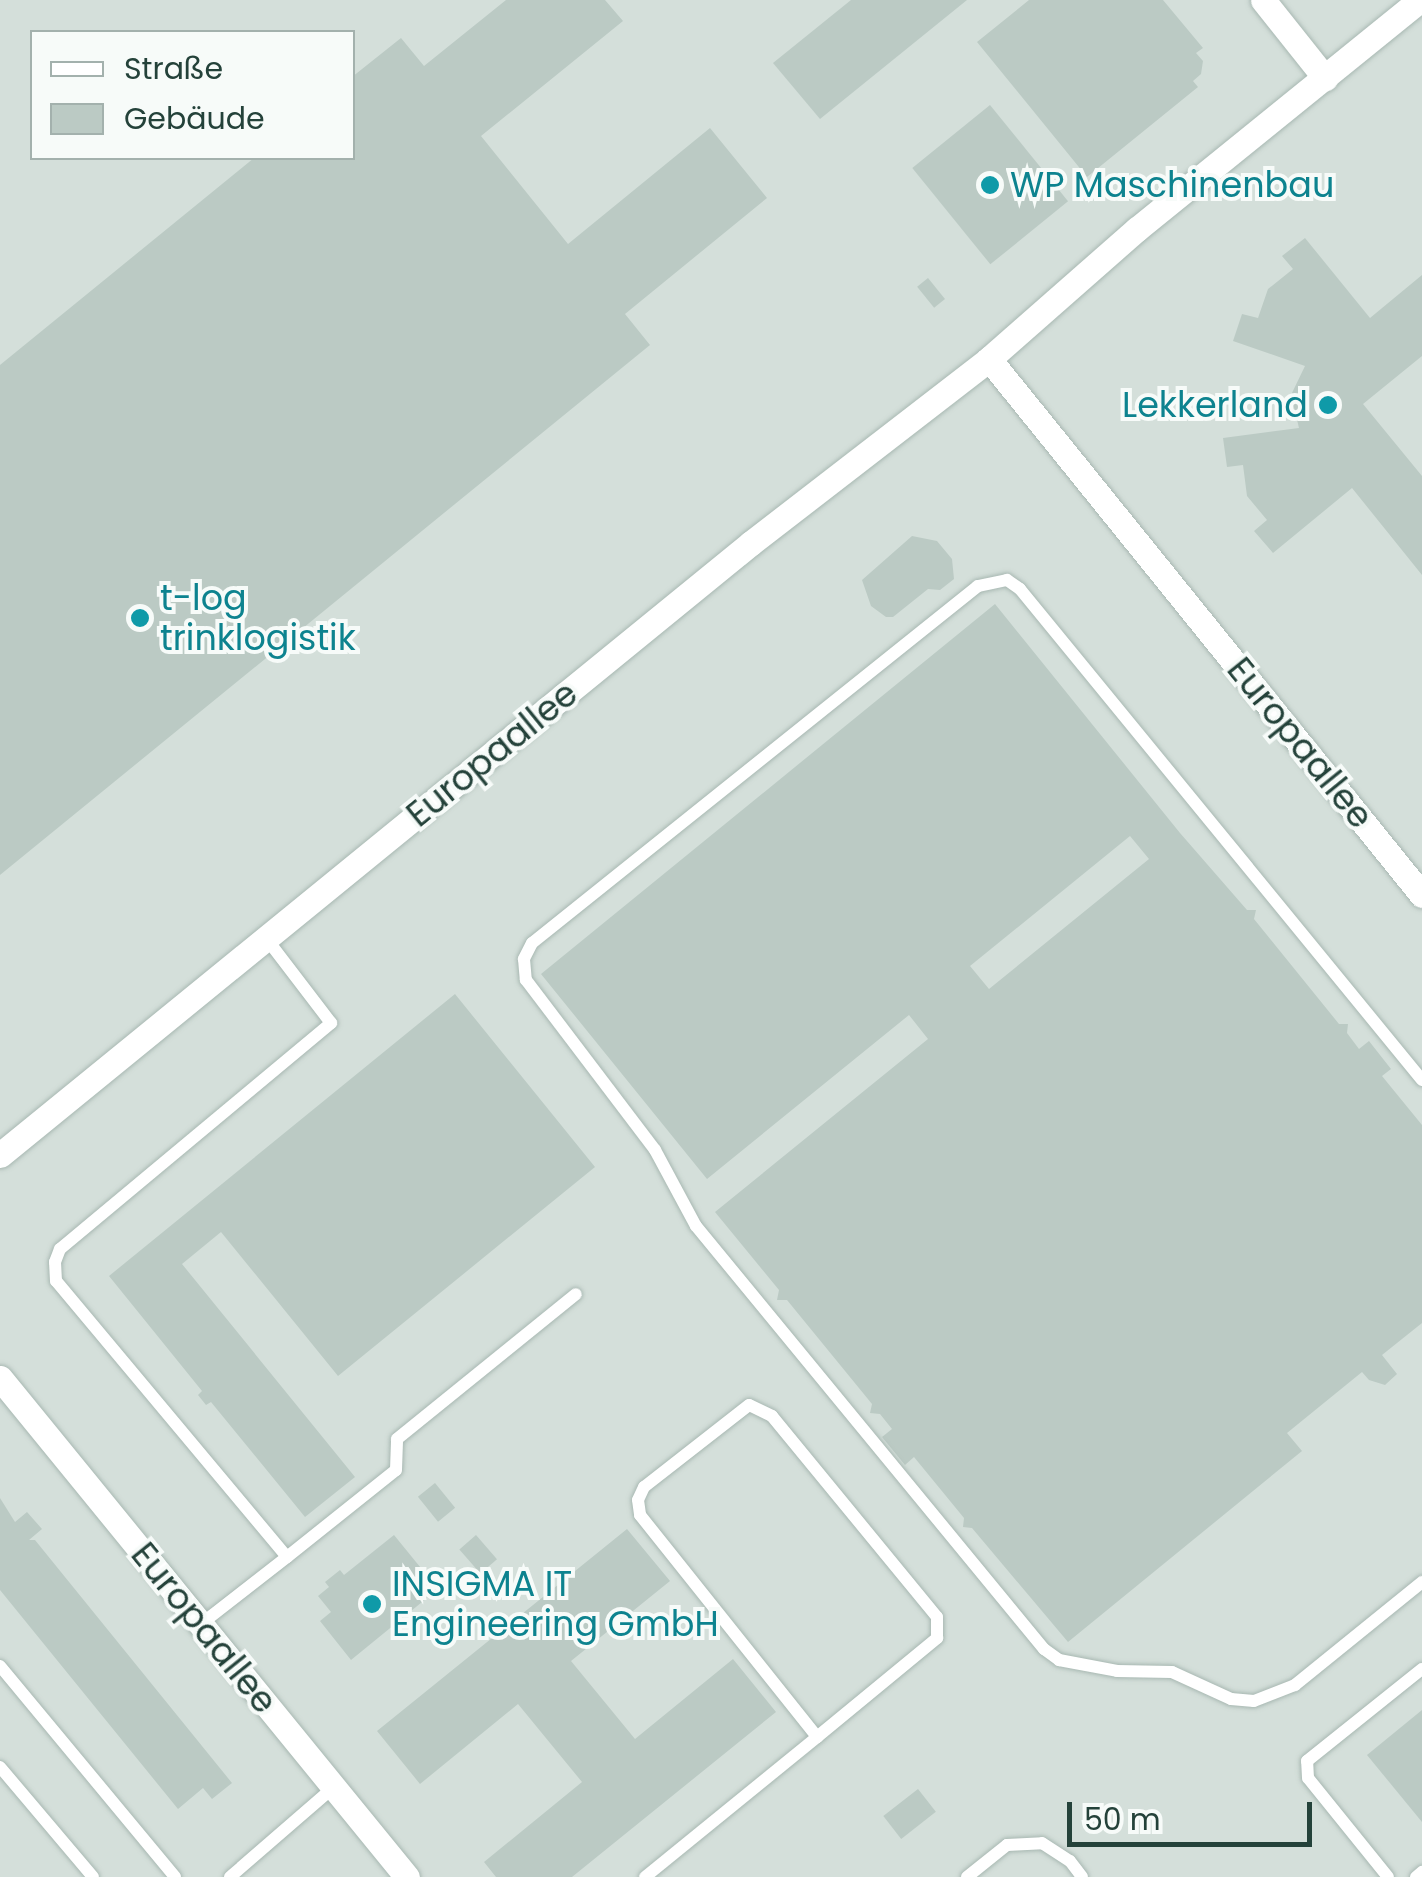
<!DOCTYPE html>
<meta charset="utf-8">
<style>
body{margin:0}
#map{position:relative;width:1422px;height:1877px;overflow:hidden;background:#e6efeb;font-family:Poppins,sans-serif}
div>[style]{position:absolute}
.built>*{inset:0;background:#d4dfda}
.building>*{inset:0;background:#bbcac4;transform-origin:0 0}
.roads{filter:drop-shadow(0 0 2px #a8b8b2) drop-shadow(0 0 2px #a8b8b2)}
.service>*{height:12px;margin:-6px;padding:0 6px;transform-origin:6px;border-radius:6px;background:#fff}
.minor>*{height:25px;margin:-12.5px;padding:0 12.5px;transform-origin:12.5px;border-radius:12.5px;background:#fff}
.dots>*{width:28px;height:28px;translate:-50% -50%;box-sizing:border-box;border:5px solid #f7fbf9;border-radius:50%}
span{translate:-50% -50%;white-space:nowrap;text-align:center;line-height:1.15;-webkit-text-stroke:8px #f7fbf9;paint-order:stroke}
.culture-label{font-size:35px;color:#0d838f}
.left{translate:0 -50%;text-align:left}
.right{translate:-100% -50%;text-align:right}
.street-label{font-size:35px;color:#24423a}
.legend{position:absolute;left:30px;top:30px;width:325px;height:130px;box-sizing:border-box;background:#f7fbf9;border:2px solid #a3b1ad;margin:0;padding:12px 18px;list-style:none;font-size:30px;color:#24423a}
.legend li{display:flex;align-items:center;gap:20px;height:50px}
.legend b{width:50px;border:2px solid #a3b1ad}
.scale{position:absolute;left:1067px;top:1802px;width:245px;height:45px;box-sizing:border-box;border:5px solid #24423a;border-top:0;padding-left:12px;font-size:30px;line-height:35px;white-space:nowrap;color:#24423a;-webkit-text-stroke:8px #f7fbf9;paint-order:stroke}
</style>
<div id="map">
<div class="built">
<i style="clip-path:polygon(evenodd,0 0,1422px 0,1422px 1877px,0 1877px,0 0,32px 32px,352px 32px,352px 158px,32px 158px,32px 32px)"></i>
</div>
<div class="building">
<i style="clip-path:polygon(506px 0,605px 0,623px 21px,481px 136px,568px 244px,710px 128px,767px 198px,625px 314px,650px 345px,0 875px,0 365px,254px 158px,352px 158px,352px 77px,401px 38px,424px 66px)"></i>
<i style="clip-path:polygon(851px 0,967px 0,820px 119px,773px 63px)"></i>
<i style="clip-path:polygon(1029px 0,1163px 0,1203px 48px,1196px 53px,1203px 61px,1201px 74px,1193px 81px,1198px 87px,1087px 177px,977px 42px)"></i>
<i style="left:990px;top:105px;width:124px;height:100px;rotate:51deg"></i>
<i style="clip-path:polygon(1305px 238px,1370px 318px,1422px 275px,1422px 356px,1363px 404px,1422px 476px,1422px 575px,1352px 488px,1273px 553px,1254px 531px,1267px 520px,1247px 496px,1243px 465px,1227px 467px,1223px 438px,1299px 428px,1291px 395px,1305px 366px,1233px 341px,1242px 314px,1258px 318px,1268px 289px,1293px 269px,1282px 256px)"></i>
<i style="left:928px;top:278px;width:27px;height:14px;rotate:51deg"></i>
<i style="clip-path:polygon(912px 536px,937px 541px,952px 559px,954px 579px,940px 590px,928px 589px,893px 617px,886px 617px,871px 606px,862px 580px)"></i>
<i style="clip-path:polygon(evenodd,995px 604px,1180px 833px,1247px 910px,1256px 910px,1254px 919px,1339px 1024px,1348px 1024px,1347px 1033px,1359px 1049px,1369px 1041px,1391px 1069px,1382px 1076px,1422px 1125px,1422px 1323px,1382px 1355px,1397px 1374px,1385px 1385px,1369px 1380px,1362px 1372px,1287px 1433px,1302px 1451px,1068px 1642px,972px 1528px,963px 1527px,964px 1518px,914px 1457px,905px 1465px,882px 1437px,892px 1429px,880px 1414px,870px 1413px,872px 1404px,787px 1300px,777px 1300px,779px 1290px,715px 1212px,928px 1039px,909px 1015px,707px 1179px,541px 974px,995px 604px,1130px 836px,1149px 859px,989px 989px,970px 966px,1130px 836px)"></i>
<i style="clip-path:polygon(455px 994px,595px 1167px,338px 1376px,221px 1232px,182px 1264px,355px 1477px,305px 1517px,211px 1402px,206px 1405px,198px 1395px,202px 1391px,109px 1276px)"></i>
<i style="left:435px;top:1483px;width:32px;height:22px;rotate:51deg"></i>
<i style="clip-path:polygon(0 1498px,15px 1522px,27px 1512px,42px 1529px,29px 1540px,35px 1540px,232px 1783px,212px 1799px,203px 1788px,178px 1809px,0 1590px)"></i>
<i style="clip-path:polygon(627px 1529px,670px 1581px,571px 1661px,635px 1739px,733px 1659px,776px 1712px,572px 1877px,496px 1877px,484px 1862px,582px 1782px,518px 1704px,420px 1784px,377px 1731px)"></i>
<i style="clip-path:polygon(394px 1535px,438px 1589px,351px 1660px,320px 1621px,331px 1612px,318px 1596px,329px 1587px,325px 1582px,340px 1570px,344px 1575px)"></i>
<i style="left:476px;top:1535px;width:32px;height:22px;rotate:49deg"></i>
<i style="clip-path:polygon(1422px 1710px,1422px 1822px,1367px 1755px)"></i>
<i style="left:918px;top:1789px;width:29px;height:44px;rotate:52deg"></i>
</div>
<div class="roads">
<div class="service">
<i style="left:1422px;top:1080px;width:635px;rotate:-129.31deg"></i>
<i style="left:1020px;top:589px;width:16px;rotate:-145deg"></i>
<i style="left:1007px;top:580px;width:30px;rotate:168deg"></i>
<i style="left:978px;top:586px;width:571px;rotate:141.32deg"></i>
<i style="left:532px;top:943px;width:18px;rotate:117deg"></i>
<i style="left:524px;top:959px;width:21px;rotate:85deg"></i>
<i style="left:526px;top:980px;width:213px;rotate:52.8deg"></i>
<i style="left:655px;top:1150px;width:86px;rotate:61.7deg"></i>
<i style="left:696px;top:1226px;width:548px;rotate:50.56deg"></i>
<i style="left:1044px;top:1649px;width:19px;rotate:36deg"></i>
<i style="left:1059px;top:1660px;width:59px;rotate:10.7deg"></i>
<i style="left:1117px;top:1671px;width:55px;rotate:1deg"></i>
<i style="left:1172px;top:1672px;width:65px;rotate:24.6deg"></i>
<i style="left:1231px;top:1699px;width:23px;rotate:5deg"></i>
<i style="left:1254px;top:1701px;width:44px;rotate:-21.3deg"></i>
<i style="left:1295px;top:1685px;width:164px;rotate:-39deg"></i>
<i style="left:287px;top:1557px;width:139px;rotate:-38.6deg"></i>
<i style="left:396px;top:1470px;width:31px;rotate:-88deg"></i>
<i style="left:397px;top:1439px;width:230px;rotate:-39deg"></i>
<i style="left:201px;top:1624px;width:109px;rotate:-37.9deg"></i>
<i style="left:287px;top:1557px;width:360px;rotate:-129.9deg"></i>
<i style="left:56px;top:1281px;width:19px;rotate:-93deg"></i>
<i style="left:55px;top:1262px;width:14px;rotate:-69deg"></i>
<i style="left:60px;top:1249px;width:353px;rotate:-39.8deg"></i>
<i style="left:331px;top:1023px;width:107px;rotate:-127.4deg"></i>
<i style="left:0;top:1666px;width:274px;rotate:50.3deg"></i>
<i style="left:0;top:1767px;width:144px;rotate:49.8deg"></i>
<i style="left:230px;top:1877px;width:138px;rotate:-40.9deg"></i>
<i style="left:645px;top:1877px;width:222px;rotate:-39.1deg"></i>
<i style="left:817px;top:1737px;width:156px;rotate:-39.5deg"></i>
<i style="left:937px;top:1638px;width:21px;rotate:-90deg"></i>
<i style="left:937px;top:1617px;width:260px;rotate:-129.4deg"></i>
<i style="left:772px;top:1416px;width:25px;rotate:-154deg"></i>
<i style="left:749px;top:1405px;width:133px;rotate:142deg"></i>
<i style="left:644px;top:1487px;width:14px;rotate:115deg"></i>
<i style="left:638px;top:1500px;width:15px;rotate:82deg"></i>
<i style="left:640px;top:1515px;width:284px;rotate:51.4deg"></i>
<i style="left:967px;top:1877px;width:51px;rotate:-38.7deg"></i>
<i style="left:1007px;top:1845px;width:35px;rotate:-3deg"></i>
<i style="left:1042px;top:1843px;width:33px;rotate:33deg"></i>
<i style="left:1070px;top:1861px;width:20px;rotate:53deg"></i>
<i style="left:1388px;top:1877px;width:127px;rotate:-128.9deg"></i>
<i style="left:1308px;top:1778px;width:17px;rotate:-93deg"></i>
<i style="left:1307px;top:1761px;width:147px;rotate:-38.7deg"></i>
<i style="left:1416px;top:1877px;width:8px;rotate:-40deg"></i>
</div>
<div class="minor">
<i style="left:1263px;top:0;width:100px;rotate:51.5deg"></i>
<i style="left:989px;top:359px;width:689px;rotate:51.07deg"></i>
<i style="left:0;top:1155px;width:969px;rotate:-39.18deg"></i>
<i style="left:751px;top:543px;width:301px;rotate:-37.7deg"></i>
<i style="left:989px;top:359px;width:197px;rotate:-41.3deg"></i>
<i style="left:1137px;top:229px;width:364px;rotate:-39deg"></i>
<i style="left:0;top:1378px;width:644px;rotate:50.8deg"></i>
</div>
</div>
<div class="dots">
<i style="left:990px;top:185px;background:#0f9aa8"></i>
<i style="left:1328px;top:405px;background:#0f9aa8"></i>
<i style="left:140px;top:618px;background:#0f9aa8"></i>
<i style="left:372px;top:1604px;background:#0f9aa8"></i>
</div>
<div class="culture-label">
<span class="left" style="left:1010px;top:185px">WP Maschinenbau</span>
<span class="right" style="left:1308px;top:405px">Lekkerland</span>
<span class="left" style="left:160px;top:618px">t-log<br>trinklogistik</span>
<span class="left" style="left:392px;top:1604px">INSIGMA IT<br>Engineering GmbH</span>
</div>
<div class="street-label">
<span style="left:1300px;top:743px;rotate:51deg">Europaallee</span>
<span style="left:492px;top:754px;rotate:-39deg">Europaallee</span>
<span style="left:204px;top:1628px;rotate:51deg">Europaallee</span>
</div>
<ul class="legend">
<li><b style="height:12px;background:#fff"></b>Straße</li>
<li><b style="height:28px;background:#bbcac4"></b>Gebäude</li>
</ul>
<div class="scale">50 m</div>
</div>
